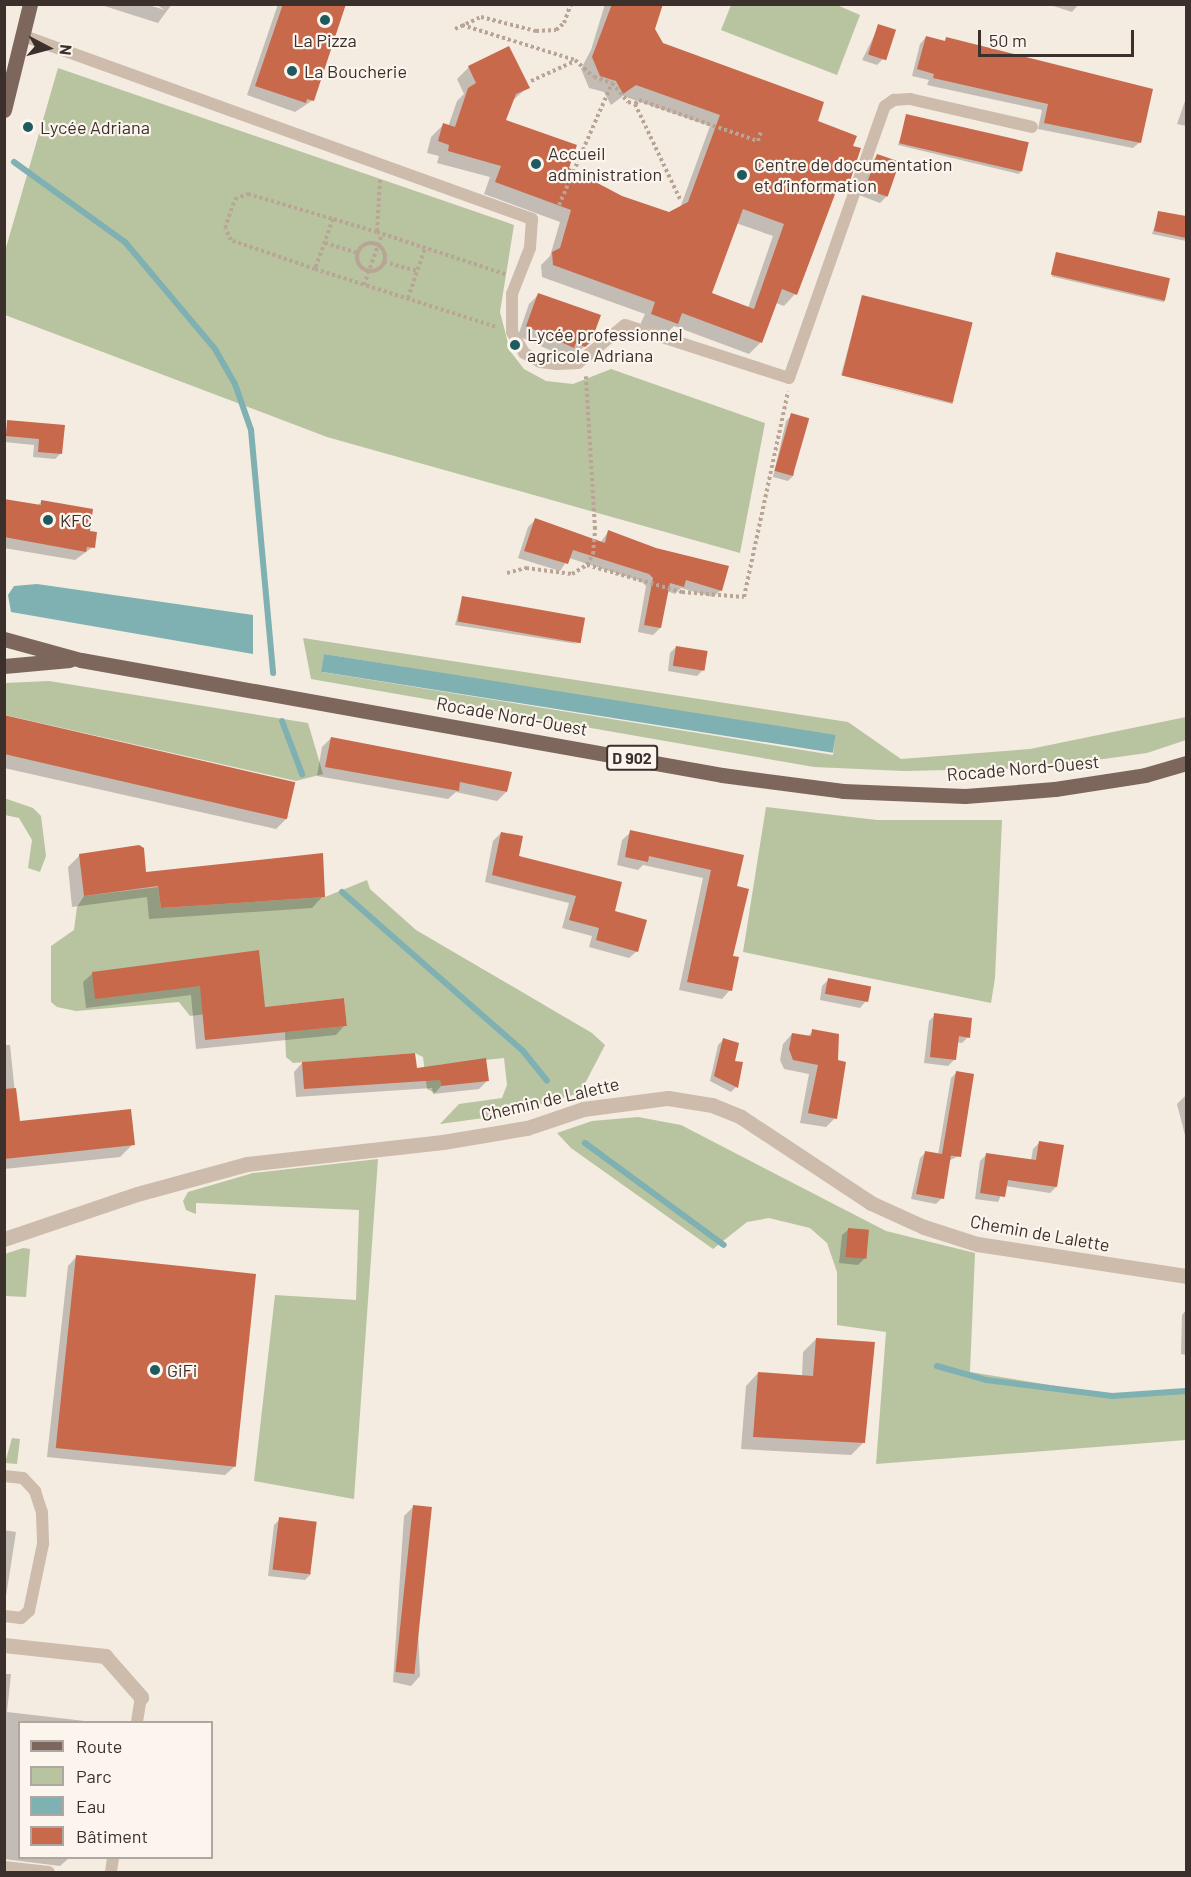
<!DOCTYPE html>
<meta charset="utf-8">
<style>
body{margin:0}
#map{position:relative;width:1191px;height:1877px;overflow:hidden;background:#f4ebe1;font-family:Barlow,sans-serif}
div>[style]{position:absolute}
.green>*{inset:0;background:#b8c4a0}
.water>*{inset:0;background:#7fb0b2;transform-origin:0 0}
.shadow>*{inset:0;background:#0003;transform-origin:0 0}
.stream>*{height:6px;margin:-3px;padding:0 3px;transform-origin:3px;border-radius:3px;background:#7fb0b2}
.building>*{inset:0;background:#c8694b;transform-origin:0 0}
.path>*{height:4px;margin-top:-2px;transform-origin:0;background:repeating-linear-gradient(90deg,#b9a596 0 3px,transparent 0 6px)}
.path>.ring{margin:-2px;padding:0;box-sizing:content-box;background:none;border:4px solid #b9a596;border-radius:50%}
.service>*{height:12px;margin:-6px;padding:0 6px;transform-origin:6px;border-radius:6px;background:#cdbbac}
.minor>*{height:15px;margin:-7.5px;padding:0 7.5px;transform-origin:7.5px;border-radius:7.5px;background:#cdbbac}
.primary>*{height:15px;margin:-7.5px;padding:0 7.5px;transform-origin:7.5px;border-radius:7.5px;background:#7d675c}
.dots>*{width:16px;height:16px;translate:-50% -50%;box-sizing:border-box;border:3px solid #fbf5ee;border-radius:50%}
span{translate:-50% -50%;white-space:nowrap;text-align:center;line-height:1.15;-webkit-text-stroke:4.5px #fbf5ee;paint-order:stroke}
.shield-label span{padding:2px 4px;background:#fbf5ee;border:2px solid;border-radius:4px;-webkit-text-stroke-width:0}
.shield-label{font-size:16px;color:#3b302b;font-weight:700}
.poi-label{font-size:18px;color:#3b302b}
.left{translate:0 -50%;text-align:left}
.street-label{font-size:18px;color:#3b302b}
.frame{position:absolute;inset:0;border:6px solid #3b302b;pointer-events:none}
.legend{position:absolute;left:18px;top:1721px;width:195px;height:138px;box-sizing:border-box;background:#fbf5ee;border:2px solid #aea6a0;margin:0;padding:8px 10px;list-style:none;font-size:18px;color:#3b302b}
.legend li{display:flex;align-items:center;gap:12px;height:30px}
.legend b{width:30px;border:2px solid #aea6a0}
.north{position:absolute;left:18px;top:18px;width:60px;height:60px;-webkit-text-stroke:4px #fbf5ee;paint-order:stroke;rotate:96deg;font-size:16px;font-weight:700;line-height:24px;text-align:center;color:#3b302b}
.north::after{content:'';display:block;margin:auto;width:21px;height:27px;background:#3b302b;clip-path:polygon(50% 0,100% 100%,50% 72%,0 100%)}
.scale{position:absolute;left:978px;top:30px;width:156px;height:27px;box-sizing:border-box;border:3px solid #3b302b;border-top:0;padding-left:8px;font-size:18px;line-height:21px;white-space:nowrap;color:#3b302b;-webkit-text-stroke:4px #fbf5ee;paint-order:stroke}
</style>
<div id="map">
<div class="green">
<i style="clip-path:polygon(731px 5px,837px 5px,860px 15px,837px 75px,721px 30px)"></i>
<i style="clip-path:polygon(58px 68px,514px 225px,500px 312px,510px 351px,524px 369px,546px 381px,573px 384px,611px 369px,765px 423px,740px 553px,327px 437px,5px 315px,5px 251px)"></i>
<i style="clip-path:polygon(evenodd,303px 638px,848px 722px,901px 759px,1030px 749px,1186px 717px,1186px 740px,1147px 753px,1038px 768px,904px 771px,814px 767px,311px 679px,303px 638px,324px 654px,835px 737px,833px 755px,322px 672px,324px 654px)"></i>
<i style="clip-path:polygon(49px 681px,308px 723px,323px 774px,296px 781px,5px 715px,5px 683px)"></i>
<i style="clip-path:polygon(4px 798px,33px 808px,41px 816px,46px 856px,40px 872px,28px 868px,32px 840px,19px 818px,5px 815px)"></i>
<i style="clip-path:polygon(766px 807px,877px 820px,1002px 820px,995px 978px,991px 1003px,743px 952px)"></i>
<i style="clip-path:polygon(367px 880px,370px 889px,416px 930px,592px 1033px,605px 1045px,580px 1093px,498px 1116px,440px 1124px,459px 1104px,502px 1098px,507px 1085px,504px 1058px,438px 1065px,441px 1086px,435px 1093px,427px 1089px,423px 1057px,415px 1053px,293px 1063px,286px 1057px,285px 1032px,347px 1026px,344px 998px,190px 1016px,179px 1002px,76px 1011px,57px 1007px,51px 1002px,51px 946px,74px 930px,77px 907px,84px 896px,158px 887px,161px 908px,325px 897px)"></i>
<i style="clip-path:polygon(638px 1117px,681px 1125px,886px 1231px,975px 1253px,970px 1372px,1123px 1397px,1186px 1392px,1186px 1440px,876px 1464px,886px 1332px,837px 1325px,837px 1272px,827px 1243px,810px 1228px,769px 1218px,747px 1222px,713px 1249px,571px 1148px,557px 1133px,592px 1121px)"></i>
<i style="clip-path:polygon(378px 1159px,354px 1499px,254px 1481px,275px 1295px,356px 1300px,359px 1210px,196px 1203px,196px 1214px,186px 1210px,183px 1201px,188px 1192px,253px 1173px)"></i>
<i style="clip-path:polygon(23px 1248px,30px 1249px,26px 1297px,5px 1296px,5px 1254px)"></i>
<i style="clip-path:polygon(12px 1438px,20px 1439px,17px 1464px,5px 1463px)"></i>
</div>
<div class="water">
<i style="clip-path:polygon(37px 584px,253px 615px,253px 654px,11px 612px,8px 595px,14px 586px)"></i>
<i style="left:324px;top:654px;width:518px;height:18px;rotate:9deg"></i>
</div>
<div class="shadow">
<i style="clip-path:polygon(98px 4px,145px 4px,165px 10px,155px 4px,172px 4px,158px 23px)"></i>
<i style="clip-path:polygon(278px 4px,345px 4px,313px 100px,295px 112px,247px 95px)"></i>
<i style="clip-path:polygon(evenodd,605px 4px,661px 4px,654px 29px,662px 44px,816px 122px,851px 147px,847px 183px,833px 194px,795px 294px,784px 306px,776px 303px,760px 343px,749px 354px,674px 326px,665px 335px,640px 325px,645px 314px,542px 277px,541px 265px,550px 256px,560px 222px,484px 194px,490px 177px,437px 163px,439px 156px,427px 153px,431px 137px,443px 125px,448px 127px,457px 101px,464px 94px,457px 79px,469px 67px,528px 87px,512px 101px,505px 121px,567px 168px,622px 197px,669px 214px,680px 208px,710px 126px,623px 96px,611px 105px,604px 92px,589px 88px,581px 69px,591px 50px,605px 4px,736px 223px,773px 236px,748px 308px,710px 294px,736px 223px)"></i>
<i style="clip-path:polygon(1047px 4px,1079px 4px,1072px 12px)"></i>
<i style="clip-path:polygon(879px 26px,883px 59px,877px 65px,862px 60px)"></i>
<i style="clip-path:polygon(926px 37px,944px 42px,947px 39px,1140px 142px,1133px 148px,1038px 129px,1042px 110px,927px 85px,929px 80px,912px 76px,920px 44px)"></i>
<i style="clip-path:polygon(1185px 101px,1186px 101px,1186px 126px,1177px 124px)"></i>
<i style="clip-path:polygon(907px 116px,1021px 171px,1019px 174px,898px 145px)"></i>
<i style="clip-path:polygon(877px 156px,886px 197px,880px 203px,859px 195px,871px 162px)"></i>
<i style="clip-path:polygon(1159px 212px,1186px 218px,1186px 241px,1152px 234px)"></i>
<i style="left:1057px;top:254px;width:115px;height:23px;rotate:13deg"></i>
<i style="clip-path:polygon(539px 294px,590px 341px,575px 355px,567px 352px,563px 356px,518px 336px,529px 304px)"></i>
<i style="clip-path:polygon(862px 297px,955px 401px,841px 375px)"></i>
<i style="clip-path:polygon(841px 377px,953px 403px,952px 404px)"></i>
<i style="clip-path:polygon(792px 415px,794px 475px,788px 481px,773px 477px,786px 421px)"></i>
<i style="clip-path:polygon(8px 421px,63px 426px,61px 453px,55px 459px,33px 457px,34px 445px,4px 442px)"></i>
<i style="clip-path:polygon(4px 501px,37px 506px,42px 501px,88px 532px,93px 547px,75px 560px,4px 548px)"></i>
<i style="clip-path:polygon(535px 520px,600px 543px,608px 532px,721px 590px,713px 597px,681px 588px,675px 594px,667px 591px,660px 628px,653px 635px,638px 632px,646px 586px,641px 581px,569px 558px,560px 571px,518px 558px,528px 527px)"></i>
<i style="clip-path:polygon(462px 598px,578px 644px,455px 625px)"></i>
<i style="clip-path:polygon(676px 647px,703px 670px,697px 676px,668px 671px,670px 653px)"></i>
<i style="clip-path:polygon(4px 716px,289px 816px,276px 829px,4px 768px)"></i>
<i style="clip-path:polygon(331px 738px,506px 792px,497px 801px,456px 792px,448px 799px,317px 776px,322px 747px)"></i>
<i style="clip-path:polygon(631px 832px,742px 856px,735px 887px,730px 990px,722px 999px,679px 990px,703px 878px,643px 865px,638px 870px,617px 865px,622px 840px)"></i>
<i style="clip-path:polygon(501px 833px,517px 857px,614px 912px,637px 951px,629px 958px,589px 947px,592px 936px,562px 928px,569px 903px,485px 882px,493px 841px)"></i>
<i style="clip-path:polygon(80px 855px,144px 873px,323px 896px,312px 908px,149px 919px,147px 897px,72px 907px,68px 867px)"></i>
<i style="clip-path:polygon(257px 952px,264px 1009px,345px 1025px,336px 1035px,196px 1049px,191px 995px,86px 1008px,83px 982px,93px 973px)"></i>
<i style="clip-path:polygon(828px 980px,866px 1001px,860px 1008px,820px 1000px,822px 986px)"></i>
<i style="clip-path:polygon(935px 1015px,968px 1037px,962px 1043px,956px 1042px,954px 1060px,948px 1066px,924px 1063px,929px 1021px)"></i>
<i style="clip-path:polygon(813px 1031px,835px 1118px,826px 1127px,800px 1123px,809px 1074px,784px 1069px,780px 1060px,783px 1044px,792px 1034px,807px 1037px)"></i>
<i style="clip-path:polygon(723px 1040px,734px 1062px,736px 1087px,731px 1092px,710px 1081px,718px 1045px)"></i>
<i style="clip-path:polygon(4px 1045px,10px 1045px,18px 1123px,133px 1144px,120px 1157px,4px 1169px)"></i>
<i style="clip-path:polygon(302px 1063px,415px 1070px,488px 1080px,479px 1089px,433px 1094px,432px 1088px,296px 1097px,294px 1072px)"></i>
<i style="clip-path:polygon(957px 1072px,959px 1156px,948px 1161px,942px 1198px,936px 1204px,911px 1199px,920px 1158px,926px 1152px,938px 1155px,951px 1078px)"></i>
<i style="clip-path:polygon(1186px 1095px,1186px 1139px,1177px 1104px)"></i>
<i style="clip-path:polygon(1039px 1143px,1056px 1187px,1050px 1193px,1005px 1186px,998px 1202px,975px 1199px,980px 1161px,986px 1155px,1031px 1161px,1033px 1149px)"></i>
<i style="clip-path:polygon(849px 1229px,864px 1259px,858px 1265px,839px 1263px,842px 1235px)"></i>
<i style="clip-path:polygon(77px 1256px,235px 1466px,225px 1475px,47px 1457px,68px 1266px)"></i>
<i style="clip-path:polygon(1186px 1310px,1186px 1355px,1181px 1354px,1182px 1315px)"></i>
<i style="clip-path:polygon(816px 1339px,864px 1442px,851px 1455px,741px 1449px,746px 1386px,758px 1373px,802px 1376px,803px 1352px)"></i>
<i style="clip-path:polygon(413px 1507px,420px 1676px,411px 1686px,393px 1682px,404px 1516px)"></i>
<i style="clip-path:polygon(280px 1519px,311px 1574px,305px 1580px,268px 1576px,274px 1525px)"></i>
<i style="clip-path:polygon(4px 1530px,16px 1532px,4px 1609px)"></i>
<i style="clip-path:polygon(4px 1674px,11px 1674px,7px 1712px,85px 1721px,20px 1722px,20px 1858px,69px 1858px,60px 1866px,4px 1859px)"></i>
</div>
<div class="stream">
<i style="left:14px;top:162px;width:137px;rotate:35.8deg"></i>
<i style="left:125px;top:242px;width:140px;rotate:49.9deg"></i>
<i style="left:215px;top:349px;width:40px;rotate:60.3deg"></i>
<i style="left:235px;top:384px;width:49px;rotate:70.8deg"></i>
<i style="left:251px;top:430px;width:244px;rotate:84.8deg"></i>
<i style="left:282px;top:721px;width:57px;rotate:69.3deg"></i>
<i style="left:342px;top:892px;width:241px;rotate:41.3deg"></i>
<i style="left:523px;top:1051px;width:38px;rotate:51deg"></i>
<i style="left:585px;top:1143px;width:172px;rotate:36.3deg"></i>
<i style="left:937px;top:1366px;width:51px;rotate:15.9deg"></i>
<i style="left:986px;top:1380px;width:127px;rotate:7.2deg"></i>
<i style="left:1112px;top:1396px;width:74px;rotate:-3.9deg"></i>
</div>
<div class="building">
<i style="clip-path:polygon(283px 4px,346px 4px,314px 101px,307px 99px,306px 103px,255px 86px)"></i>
<i style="clip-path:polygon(evenodd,612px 4px,663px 4px,655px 29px,663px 43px,824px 102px,818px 121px,857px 136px,853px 146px,861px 148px,849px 184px,840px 181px,797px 295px,782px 289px,762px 343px,682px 313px,678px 324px,651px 314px,655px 302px,553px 265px,552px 252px,560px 248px,571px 210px,495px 182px,501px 166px,448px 151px,449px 145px,438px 141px,443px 123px,455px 127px,468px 88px,476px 83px,468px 66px,509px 46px,530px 88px,516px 94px,506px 120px,577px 145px,569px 168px,622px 196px,669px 212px,688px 202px,720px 115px,636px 85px,623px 94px,616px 81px,600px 76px,592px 57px,612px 4px,743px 209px,784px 224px,754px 309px,712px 293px,743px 209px)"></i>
<i style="left:878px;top:24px;width:19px;height:32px;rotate:18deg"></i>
<i style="clip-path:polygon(926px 36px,945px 41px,946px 37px,1153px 89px,1141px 143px,1044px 123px,1048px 104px,933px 78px,934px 74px,917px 69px)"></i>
<i style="left:906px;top:114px;width:126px;height:30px;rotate:13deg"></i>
<i style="left:877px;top:154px;width:24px;height:37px;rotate:19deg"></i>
<i style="clip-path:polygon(1158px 211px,1186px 216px,1186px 238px,1154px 231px)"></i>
<i style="left:1056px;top:252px;width:117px;height:23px;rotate:13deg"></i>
<i style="clip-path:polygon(538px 293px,601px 315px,591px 342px,585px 347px,576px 343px,574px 348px,526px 326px)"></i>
<i style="left:862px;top:295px;width:114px;height:83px;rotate:14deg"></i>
<i style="left:791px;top:413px;width:19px;height:60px;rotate:16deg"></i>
<i style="clip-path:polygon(7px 420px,65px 425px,62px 454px,38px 452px,39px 439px,6px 436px)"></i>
<i style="clip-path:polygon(4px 499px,41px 505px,41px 500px,93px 509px,90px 531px,97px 532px,95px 548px,87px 547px,86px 552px,4px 537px)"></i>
<i style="clip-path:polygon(535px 518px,605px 543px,608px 530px,656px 548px,729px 566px,722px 591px,686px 580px,684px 587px,670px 583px,661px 628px,644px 625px,653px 578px,649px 574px,573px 550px,568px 564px,524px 551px)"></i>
<i style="left:462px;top:596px;width:125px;height:26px;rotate:10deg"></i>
<i style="left:676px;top:646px;width:32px;height:20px;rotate:9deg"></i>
<i style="left:4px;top:715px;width:299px;height:38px;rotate:13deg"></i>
<i style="clip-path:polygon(331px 737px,512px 772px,507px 792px,460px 782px,459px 791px,325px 767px)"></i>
<i style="clip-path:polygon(630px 830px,744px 855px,737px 886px,749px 889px,733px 956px,739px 957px,732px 991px,687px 982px,711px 870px,649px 856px,648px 862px,625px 857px)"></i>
<i style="clip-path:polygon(501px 832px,523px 836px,519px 856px,622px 882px,615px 911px,647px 920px,638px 952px,596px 940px,599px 928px,569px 920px,576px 896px,492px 875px)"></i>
<i style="clip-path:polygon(139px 845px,144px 848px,146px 872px,323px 853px,325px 897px,161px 908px,158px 886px,84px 896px,79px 854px)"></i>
<i style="clip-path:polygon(259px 950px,265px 1007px,344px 998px,347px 1026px,205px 1040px,200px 986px,95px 999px,92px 972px)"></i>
<i style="left:828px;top:978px;width:44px;height:16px;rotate:11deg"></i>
<i style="clip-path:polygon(934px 1013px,972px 1018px,970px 1038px,959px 1036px,956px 1060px,930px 1057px)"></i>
<i style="clip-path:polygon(812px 1029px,839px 1034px,838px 1060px,846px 1062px,837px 1119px,808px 1113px,818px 1065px,793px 1060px,789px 1049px,792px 1033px,811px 1036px)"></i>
<i style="clip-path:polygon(723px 1038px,739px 1043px,735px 1061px,743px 1062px,738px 1088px,714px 1076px)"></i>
<i style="clip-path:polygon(415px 1053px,417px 1068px,486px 1058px,489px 1081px,441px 1086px,440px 1080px,304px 1089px,302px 1062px)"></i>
<i style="clip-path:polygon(956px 1071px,974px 1074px,961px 1157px,947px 1155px,951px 1155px,944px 1199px,916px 1194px,925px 1151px,942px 1154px)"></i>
<i style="clip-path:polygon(16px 1088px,20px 1121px,131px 1109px,135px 1145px,4px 1159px,4px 1089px)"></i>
<i style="clip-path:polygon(1039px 1141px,1064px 1145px,1057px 1187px,1008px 1180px,1005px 1197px,980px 1193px,986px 1153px,1036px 1160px)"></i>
<i style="left:848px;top:1228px;width:21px;height:29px;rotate:5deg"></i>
<i style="left:76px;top:1255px;width:181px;height:194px;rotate:6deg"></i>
<i style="clip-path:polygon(816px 1338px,875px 1342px,865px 1443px,753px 1437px,758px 1372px,813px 1376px)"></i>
<i style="left:413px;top:1505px;width:19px;height:168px;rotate:6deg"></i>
<i style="left:279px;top:1517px;width:38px;height:53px;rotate:7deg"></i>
</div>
<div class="path">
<i style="left:462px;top:25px;width:118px;rotate:17.2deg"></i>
<i style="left:575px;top:60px;width:25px;rotate:42deg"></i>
<i style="left:594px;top:77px;width:19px;rotate:18deg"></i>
<i style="left:612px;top:83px;width:25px;rotate:50deg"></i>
<i style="left:628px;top:102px;width:7px;rotate:16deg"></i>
<i style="left:635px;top:104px;width:105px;rotate:64.7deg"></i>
<i style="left:455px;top:29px;width:29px;rotate:-25deg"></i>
<i style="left:481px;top:17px;width:57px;rotate:14.3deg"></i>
<i style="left:536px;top:31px;width:20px;rotate:-3deg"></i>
<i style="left:556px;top:30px;width:11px;rotate:-41deg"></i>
<i style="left:564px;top:23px;width:20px;rotate:-70deg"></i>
<i style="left:531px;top:81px;width:48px;rotate:-24.4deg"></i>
<i style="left:635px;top:104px;width:6px;rotate:-45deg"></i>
<i style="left:639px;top:100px;width:126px;rotate:19deg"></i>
<i style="left:758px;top:141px;width:9px;rotate:-72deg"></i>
<i style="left:380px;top:180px;width:52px;rotate:93.3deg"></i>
<i style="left:377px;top:232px;width:135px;rotate:18.2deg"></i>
<i style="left:559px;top:205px;width:133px;rotate:-66.5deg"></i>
<i style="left:377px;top:232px;width:46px;rotate:-163.5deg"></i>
<i style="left:333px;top:219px;width:53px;rotate:109.8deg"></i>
<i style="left:315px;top:269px;width:191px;rotate:17.7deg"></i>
<i class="ring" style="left:357px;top:243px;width:24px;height:24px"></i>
<i style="left:325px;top:243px;width:34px;rotate:17deg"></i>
<i style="left:384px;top:262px;width:34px;rotate:15deg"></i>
<i style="left:315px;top:269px;width:89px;rotate:-161deg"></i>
<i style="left:231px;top:240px;width:13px;rotate:-117deg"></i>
<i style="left:225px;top:228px;width:31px;rotate:-71deg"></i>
<i style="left:235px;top:199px;width:14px;rotate:-21deg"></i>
<i style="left:248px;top:194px;width:89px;rotate:16.4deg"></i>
<i style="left:364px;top:285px;width:54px;rotate:-70.6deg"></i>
<i style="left:408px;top:298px;width:53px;rotate:-71.2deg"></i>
<i style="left:587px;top:565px;width:99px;rotate:15.9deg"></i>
<i style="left:682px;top:592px;width:62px;rotate:4.6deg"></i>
<i style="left:744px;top:597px;width:210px;rotate:-77.9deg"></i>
<i style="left:507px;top:573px;width:20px;rotate:-15deg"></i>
<i style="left:526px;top:568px;width:46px;rotate:7.4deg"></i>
<i style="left:572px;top:574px;width:17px;rotate:-31deg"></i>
<i style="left:587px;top:565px;width:13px;rotate:-61deg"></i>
<i style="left:593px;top:554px;width:25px;rotate:-85deg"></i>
<i style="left:595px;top:529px;width:153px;rotate:-93.4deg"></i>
</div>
<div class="service">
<i style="left:24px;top:36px;width:540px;rotate:19.81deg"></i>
<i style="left:532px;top:219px;width:29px;rotate:94deg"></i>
<i style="left:530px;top:248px;width:49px;rotate:111.4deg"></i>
<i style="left:512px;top:294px;width:38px;rotate:90deg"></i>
<i style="left:512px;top:332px;width:24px;rotate:60deg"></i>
<i style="left:524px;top:353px;width:18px;rotate:29deg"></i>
<i style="left:540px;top:362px;width:17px;rotate:7deg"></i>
<i style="left:557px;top:364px;width:21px;rotate:-3deg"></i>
<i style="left:578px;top:363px;width:60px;rotate:-39deg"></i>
<i style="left:625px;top:325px;width:172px;rotate:17.9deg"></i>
<i style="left:789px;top:378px;width:288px;rotate:-70.6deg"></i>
<i style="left:885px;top:106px;width:11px;rotate:-34deg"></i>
<i style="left:894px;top:100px;width:16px;rotate:-4deg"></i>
<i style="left:910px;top:99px;width:125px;rotate:12.9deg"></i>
<i style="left:4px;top:1476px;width:19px;rotate:6deg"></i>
<i style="left:23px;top:1478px;width:18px;rotate:47deg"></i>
<i style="left:35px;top:1491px;width:23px;rotate:72deg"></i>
<i style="left:42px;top:1513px;width:31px;rotate:88deg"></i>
<i style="left:43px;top:1544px;width:68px;rotate:101.8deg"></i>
<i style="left:29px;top:1611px;width:11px;rotate:139deg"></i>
<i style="left:21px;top:1618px;width:17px;rotate:-173deg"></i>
<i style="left:137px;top:1722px;width:25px;rotate:-81deg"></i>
<i style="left:4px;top:1867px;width:45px;rotate:6.3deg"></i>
<i style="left:111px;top:1872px;width:14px;rotate:-82deg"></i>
</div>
<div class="minor">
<i style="left:4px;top:1239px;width:140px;rotate:-18.7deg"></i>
<i style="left:137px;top:1194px;width:114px;rotate:-15.3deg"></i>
<i style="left:247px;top:1164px;width:197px;rotate:-6.4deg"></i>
<i style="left:443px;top:1142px;width:85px;rotate:-9.5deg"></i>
<i style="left:527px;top:1128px;width:59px;rotate:-18.7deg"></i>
<i style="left:583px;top:1109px;width:86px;rotate:-7.4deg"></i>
<i style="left:668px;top:1098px;width:45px;rotate:9deg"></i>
<i style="left:712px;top:1105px;width:31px;rotate:22deg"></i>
<i style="left:741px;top:1117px;width:156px;rotate:33.5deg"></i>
<i style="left:871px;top:1203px;width:58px;rotate:24.4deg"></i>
<i style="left:924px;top:1227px;width:56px;rotate:17.8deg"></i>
<i style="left:977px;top:1244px;width:211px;rotate:8.7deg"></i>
<i style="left:4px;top:1645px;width:102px;rotate:6.2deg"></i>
<i style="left:105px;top:1656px;width:55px;rotate:48.7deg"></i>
</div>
<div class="primary">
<i style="left:4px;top:110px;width:109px;rotate:-76.2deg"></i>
<i style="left:4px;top:639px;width:80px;rotate:15.3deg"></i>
<i style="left:81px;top:660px;width:651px;rotate:10.17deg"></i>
<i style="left:722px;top:775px;width:122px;rotate:7.5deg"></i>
<i style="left:843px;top:791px;width:122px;rotate:2.3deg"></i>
<i style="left:965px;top:796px;width:90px;rotate:-4.4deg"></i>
<i style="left:1055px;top:789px;width:91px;rotate:-8.8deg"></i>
<i style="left:1145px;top:775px;width:43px;rotate:-16.3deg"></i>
<i style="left:4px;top:666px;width:66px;rotate:-5.2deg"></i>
</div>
<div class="dots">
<i style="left:325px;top:20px;background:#1f5a5e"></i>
<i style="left:292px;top:71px;background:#1f5a5e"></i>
<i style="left:28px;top:127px;background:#1f5a5e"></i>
<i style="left:536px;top:164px;background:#1f5a5e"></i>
<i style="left:742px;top:175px;background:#1f5a5e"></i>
<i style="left:515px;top:345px;background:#1f5a5e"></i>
<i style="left:48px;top:520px;background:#1f5a5e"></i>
<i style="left:155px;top:1370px;background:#1f5a5e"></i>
</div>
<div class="shield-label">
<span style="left:632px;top:758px">D 902</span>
</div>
<div class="poi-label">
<span style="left:325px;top:40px">La Pizza</span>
<span class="left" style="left:304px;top:71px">La Boucherie</span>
<span class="left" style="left:40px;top:127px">Lycée Adriana</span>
<span class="left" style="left:548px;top:164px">Accueil<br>administration</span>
<span class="left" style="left:754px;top:175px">Centre de documentation<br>et d’information</span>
<span class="left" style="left:527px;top:345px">Lycée professionnel<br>agricole Adriana</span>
<span class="left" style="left:60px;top:520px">KFC</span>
<span class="left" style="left:167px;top:1370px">GiFi</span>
</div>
<div class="street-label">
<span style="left:512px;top:716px;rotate:10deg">Rocade Nord-Ouest</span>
<span style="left:1023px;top:768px;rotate:-5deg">Rocade Nord-Ouest</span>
<span style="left:550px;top:1099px;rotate:-13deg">Chemin de Lalette</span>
<span style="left:1040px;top:1233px;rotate:10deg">Chemin de Lalette</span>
</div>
<div class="frame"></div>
<ul class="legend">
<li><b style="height:8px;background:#7d675c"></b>Route</li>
<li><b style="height:16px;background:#b8c4a0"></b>Parc</li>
<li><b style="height:16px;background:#7fb0b2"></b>Eau</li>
<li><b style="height:16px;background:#c8694b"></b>Bâtiment</li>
</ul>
<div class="north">N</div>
<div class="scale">50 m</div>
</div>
